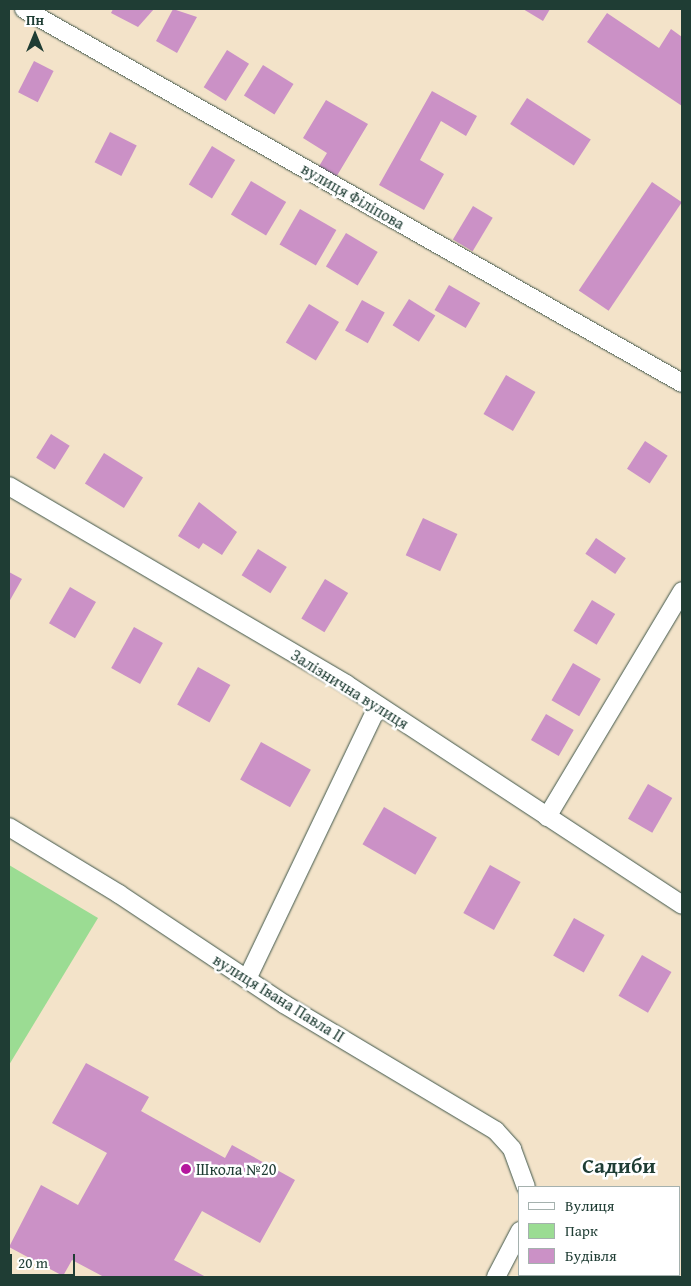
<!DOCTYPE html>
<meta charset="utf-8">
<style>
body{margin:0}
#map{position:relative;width:691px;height:1286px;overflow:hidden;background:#f3e3c9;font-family:"Gentium Book Plus",serif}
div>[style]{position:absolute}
.green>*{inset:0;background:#9bdc93}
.building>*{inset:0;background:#cb91c6;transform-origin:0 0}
.roads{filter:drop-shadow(0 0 1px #3f564a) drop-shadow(0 0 1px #3f564a)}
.minor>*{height:18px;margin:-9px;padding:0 9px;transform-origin:9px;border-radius:9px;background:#fff}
.dots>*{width:14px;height:14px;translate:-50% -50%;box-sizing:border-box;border:2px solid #fff;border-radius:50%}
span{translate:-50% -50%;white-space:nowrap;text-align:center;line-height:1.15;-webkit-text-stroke:5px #fff;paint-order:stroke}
.street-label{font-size:16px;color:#1f3d34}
.poi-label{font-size:16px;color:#1f3d34}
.left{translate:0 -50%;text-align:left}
.district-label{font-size:21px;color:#1f3d34;font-weight:700}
.frame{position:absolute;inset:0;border:10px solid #1f3d34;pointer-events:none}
.legend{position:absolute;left:518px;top:1186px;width:162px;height:90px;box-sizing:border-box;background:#fff;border:1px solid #a5b1ae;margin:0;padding:6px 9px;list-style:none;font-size:15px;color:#1f3d34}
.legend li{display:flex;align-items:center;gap:10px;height:25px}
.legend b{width:25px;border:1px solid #a5b1ae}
.north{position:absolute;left:10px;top:10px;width:50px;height:50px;-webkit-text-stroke:4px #fff;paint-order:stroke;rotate:0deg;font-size:14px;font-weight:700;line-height:20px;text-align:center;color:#1f3d34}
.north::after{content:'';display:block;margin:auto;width:18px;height:22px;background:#1f3d34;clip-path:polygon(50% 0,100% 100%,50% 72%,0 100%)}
.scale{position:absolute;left:10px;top:1254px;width:65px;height:22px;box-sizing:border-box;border:2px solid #1f3d34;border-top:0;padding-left:6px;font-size:15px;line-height:18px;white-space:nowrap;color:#1f3d34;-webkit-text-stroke:4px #fff;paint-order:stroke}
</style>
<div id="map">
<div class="green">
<i style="clip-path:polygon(9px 865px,98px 918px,9px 1065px)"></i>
</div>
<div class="building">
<i style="clip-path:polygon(113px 9px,154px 9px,138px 27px,111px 13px)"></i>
<i style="clip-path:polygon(173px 9px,197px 17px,177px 53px,156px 41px)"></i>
<i style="clip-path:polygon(523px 9px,550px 9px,543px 21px)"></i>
<i style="clip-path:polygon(607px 13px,659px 48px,671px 29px,682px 37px,682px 106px,587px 42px)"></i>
<i style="left:227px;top:50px;width:26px;height:44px;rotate:32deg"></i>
<i style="left:34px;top:61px;width:22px;height:35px;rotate:27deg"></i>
<i style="left:263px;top:65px;width:36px;height:36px;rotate:32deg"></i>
<i style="clip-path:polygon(432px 91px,477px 116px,466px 136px,441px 121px,420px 160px,444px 174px,424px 210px,379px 185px)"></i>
<i style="left:527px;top:98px;width:76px;height:31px;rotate:33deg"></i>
<i style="clip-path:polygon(326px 100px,368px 124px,335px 179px,318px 168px,327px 153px,303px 138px)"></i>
<i style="left:110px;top:132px;width:30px;height:34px;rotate:27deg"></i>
<i style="left:212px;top:146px;width:27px;height:45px;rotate:31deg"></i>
<i style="left:251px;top:181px;width:41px;height:39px;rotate:31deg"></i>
<i style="left:652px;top:182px;width:36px;height:131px;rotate:34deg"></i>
<i style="left:473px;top:206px;width:23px;height:39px;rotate:31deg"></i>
<i style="left:300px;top:209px;width:42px;height:41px;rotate:30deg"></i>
<i style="left:346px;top:233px;width:37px;height:39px;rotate:31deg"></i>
<i style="left:449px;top:285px;width:36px;height:29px;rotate:30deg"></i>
<i style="left:409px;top:299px;width:31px;height:31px;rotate:32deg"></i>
<i style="left:362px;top:300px;width:26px;height:35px;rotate:29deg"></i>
<i style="left:309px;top:304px;width:35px;height:45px;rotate:31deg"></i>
<i style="left:506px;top:375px;width:34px;height:45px;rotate:30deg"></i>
<i style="left:51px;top:434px;width:22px;height:28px;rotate:32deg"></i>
<i style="left:645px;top:441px;width:27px;height:33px;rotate:33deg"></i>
<i style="left:104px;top:453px;width:46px;height:36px;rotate:32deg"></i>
<i style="clip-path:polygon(199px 502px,237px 532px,222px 555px,203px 543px,199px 549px,178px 536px)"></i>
<i style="left:423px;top:518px;width:38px;height:41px;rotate:25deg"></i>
<i style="left:596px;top:538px;width:36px;height:19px;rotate:34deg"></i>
<i style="left:258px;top:549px;width:34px;height:31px;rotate:32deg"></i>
<i style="clip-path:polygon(9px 572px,22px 579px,9px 602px)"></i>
<i style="left:325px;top:579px;width:27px;height:46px;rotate:31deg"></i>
<i style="left:70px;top:587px;width:30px;height:42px;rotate:30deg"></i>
<i style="left:592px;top:600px;width:27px;height:36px;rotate:31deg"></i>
<i style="left:134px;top:627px;width:33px;height:47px;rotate:29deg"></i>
<i style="left:573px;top:663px;width:32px;height:43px;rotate:30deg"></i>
<i style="left:198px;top:667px;width:37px;height:43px;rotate:29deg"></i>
<i style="left:546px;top:714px;width:32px;height:30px;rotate:30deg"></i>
<i style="left:261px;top:742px;width:57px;height:43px;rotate:29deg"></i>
<i style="left:648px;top:784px;width:28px;height:40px;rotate:30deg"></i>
<i style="left:384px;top:807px;width:61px;height:43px;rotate:30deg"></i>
<i style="left:490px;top:865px;width:35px;height:55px;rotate:29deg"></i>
<i style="left:574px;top:918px;width:35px;height:43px;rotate:29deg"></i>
<i style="left:642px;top:955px;width:34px;height:47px;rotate:30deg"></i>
<i style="clip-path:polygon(86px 1063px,149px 1097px,141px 1111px,225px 1158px,232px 1145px,295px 1180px,260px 1243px,202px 1211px,174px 1260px,206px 1277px,104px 1277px,72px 1260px,63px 1276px,9px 1247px,41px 1185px,78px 1205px,107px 1153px,52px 1123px)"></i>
<i style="left:624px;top:1275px;width:45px;height:3px"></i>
</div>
<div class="roads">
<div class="minor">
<i style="left:24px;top:9px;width:757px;rotate:29.61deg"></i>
<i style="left:9px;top:486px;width:391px;rotate:30.4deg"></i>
<i style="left:346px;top:684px;width:402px;rotate:33.3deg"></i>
<i style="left:547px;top:817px;width:263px;rotate:-59.1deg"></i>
<i style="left:9px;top:827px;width:129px;rotate:31.3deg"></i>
<i style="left:119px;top:894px;width:198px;rotate:33.7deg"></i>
<i style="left:284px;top:1004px;width:247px;rotate:30.9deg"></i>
<i style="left:496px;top:1131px;width:24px;rotate:48deg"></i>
<i style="left:512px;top:1149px;width:40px;rotate:69.8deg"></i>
<i style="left:247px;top:979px;width:303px;rotate:-64.4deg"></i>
<i style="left:585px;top:1275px;width:5px;rotate:22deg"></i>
<i style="left:496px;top:1277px;width:52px;rotate:-62.4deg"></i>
</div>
</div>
<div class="dots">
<i style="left:186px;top:1169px;background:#b5179e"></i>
</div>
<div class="street-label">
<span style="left:353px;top:196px;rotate:30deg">вулиця Філіпова</span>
<span style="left:350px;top:689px;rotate:32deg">Залізнична вулиця</span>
<span style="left:279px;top:998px;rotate:32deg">вулиця Івана Павла II</span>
</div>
<div class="poi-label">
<span class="left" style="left:196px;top:1169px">Школа №20</span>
</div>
<div class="district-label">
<span style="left:619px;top:1166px">Садиби</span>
</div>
<div class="frame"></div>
<ul class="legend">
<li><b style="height:6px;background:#fff"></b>Вулиця</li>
<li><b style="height:14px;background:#9bdc93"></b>Парк</li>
<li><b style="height:14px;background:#cb91c6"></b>Будівля</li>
</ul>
<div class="north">Пн</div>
<div class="scale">20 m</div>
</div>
